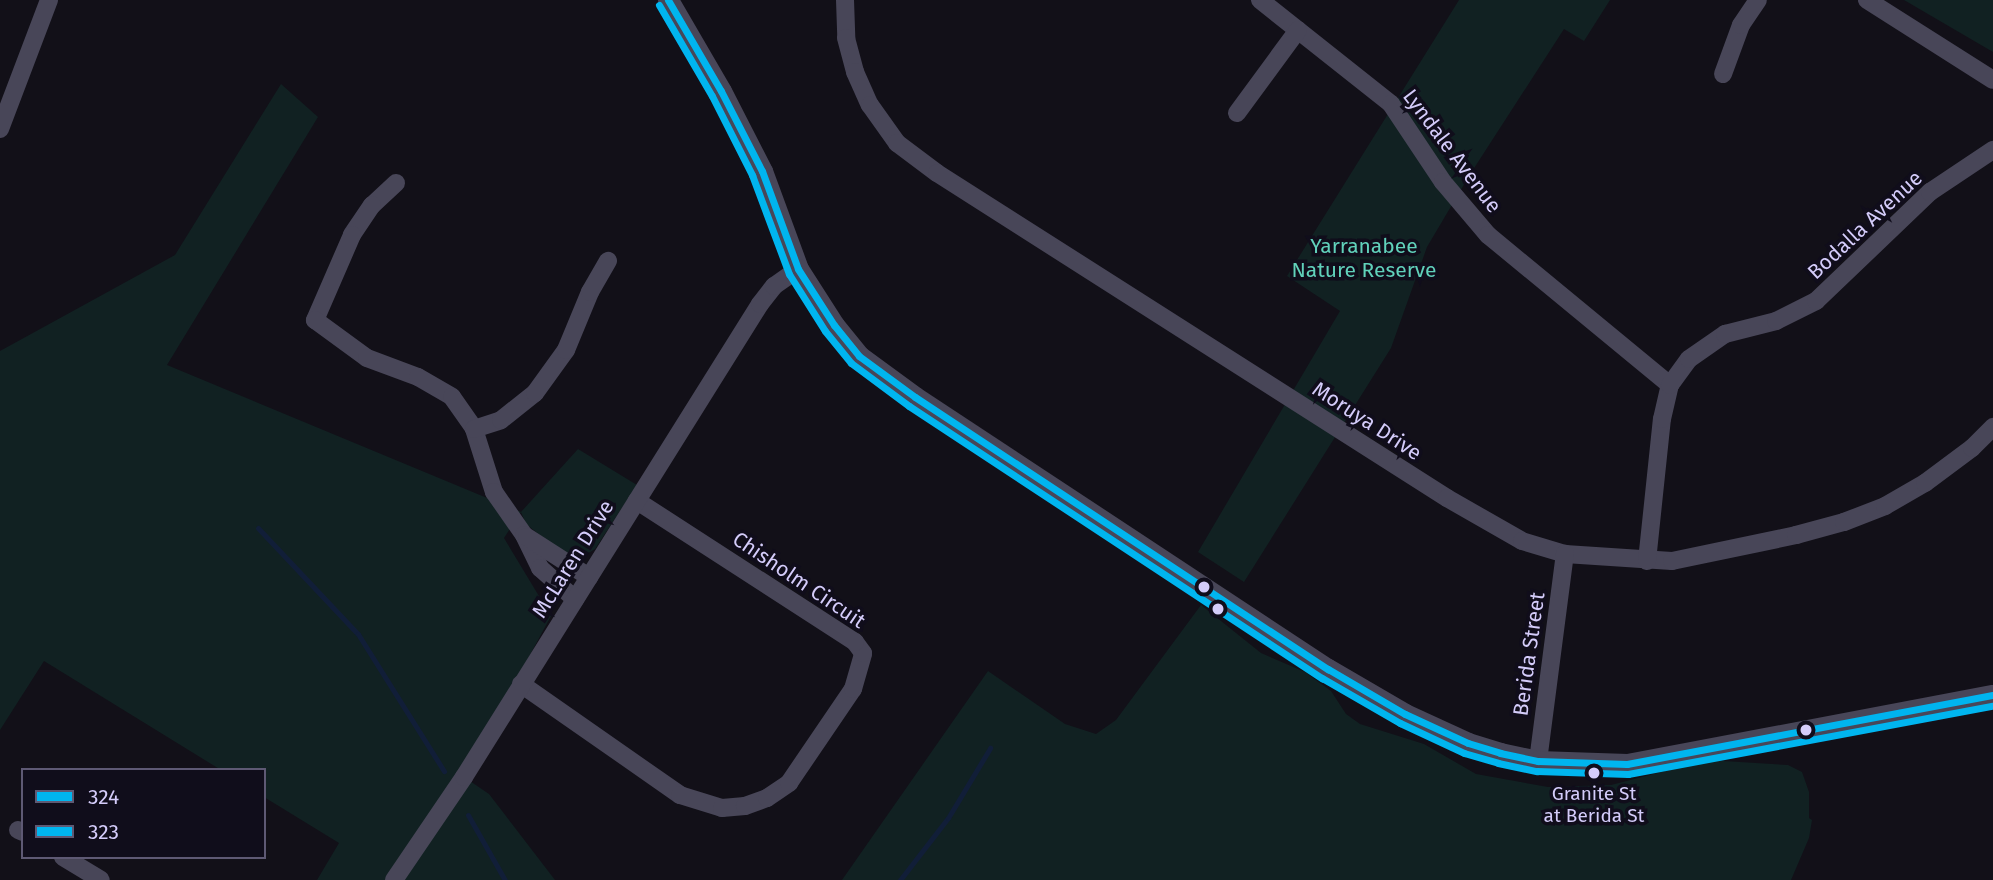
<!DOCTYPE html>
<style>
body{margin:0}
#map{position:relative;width:1993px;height:880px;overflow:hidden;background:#121018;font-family:"Fira Sans",sans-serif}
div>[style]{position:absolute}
.green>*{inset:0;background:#112122}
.stream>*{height:5px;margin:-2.5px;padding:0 2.5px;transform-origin:2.5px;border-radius:2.5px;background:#111e38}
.minor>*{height:18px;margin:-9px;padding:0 9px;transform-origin:9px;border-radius:9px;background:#484658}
.tertiary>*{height:21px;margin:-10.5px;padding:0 10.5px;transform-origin:10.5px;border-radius:10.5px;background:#484658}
.bus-1>*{height:7px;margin:-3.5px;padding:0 3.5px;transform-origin:3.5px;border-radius:3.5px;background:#00b5ef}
.bus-2>*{height:7px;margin:-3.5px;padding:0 3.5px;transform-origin:3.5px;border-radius:3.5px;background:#00b5ef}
.dots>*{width:19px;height:19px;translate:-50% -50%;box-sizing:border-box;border:4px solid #100d1b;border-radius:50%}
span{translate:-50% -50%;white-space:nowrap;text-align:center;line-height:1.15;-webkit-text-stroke:7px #100d1b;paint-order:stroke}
.bus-label{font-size:19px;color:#d4ccfa}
.street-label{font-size:21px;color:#d4ccfa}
.park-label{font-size:21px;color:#61d1bb}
.legend{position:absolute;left:21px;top:768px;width:245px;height:91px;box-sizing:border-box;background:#100d1b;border:2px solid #5e5974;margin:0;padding:9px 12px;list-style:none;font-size:21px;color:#d4ccfa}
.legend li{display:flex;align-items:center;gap:14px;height:35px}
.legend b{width:35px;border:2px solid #5e5974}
</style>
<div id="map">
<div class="green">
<i style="clip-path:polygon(1459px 0,1610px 0,1584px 41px,1564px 29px,1469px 176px,1427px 247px,1391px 348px,1244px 582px,1198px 552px,1340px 311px,1287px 276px)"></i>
<i style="clip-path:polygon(1904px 0,1993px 0,1993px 52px)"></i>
<i style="clip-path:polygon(281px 84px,318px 117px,167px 365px,521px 512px,578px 449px,637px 485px,595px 549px,577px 560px,570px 559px,526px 524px,521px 512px,504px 538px,551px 616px,464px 777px,489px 794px,555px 880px,317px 880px,339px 843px,264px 797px,264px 770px,221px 770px,44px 661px,0 730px,0 351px,175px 255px)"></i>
<i style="clip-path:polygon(1201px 605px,1261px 653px,1305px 672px,1331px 691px,1346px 714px,1360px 724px,1424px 744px,1476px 774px,1548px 787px,1611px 785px,1708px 760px,1788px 765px,1802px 772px,1809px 792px,1809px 818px,1812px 820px,1809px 838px,1791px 880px,842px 880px,988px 671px,1065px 724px,1096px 734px,1116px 720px)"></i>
</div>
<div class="stream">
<i style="left:258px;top:528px;width:146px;rotate:46.7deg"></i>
<i style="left:358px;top:634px;width:162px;rotate:57.9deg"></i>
<i style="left:468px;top:815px;width:75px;rotate:60.4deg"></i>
<i style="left:900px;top:880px;width:78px;rotate:-52.3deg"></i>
<i style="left:948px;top:818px;width:82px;rotate:-59deg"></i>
</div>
<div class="minor">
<i style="left:845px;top:0;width:38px;rotate:88deg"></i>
<i style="left:846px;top:38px;width:35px;rotate:75deg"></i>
<i style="left:855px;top:72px;width:36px;rotate:66deg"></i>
<i style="left:870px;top:105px;width:47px;rotate:54.6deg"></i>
<i style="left:897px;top:143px;width:50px;rotate:36.9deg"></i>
<i style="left:937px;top:173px;width:605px;rotate:32.51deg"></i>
<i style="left:1447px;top:498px;width:86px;rotate:29.8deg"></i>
<i style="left:1522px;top:541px;width:45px;rotate:16.8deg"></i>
<i style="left:1565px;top:554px;width:107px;rotate:3.7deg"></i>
<i style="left:1672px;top:561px;width:127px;rotate:-11.8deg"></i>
<i style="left:1796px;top:535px;width:50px;rotate:-15.2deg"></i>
<i style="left:1844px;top:522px;width:44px;rotate:-21.3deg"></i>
<i style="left:1885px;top:506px;width:46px;rotate:-29.9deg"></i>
<i style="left:1925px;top:483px;width:59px;rotate:-36.7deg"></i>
<i style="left:1972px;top:448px;width:30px;rotate:-45deg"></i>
<i style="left:1260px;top:0;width:167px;rotate:38.4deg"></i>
<i style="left:1391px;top:104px;width:94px;rotate:56.3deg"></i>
<i style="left:1443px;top:182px;width:70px;rotate:49.7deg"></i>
<i style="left:1488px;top:235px;width:236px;rotate:39.5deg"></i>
<i style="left:1867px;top:0;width:149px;rotate:32.4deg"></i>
<i style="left:1723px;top:74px;width:52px;rotate:-69.8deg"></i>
<i style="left:1741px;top:25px;width:30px;rotate:-56deg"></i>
<i style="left:1237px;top:113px;width:103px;rotate:-53.7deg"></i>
<i style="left:0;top:129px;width:138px;rotate:-69.2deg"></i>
<i style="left:396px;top:183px;width:33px;rotate:137deg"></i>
<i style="left:372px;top:205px;width:36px;rotate:124deg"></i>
<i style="left:352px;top:235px;width:93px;rotate:113.5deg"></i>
<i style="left:315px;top:320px;width:64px;rotate:36.2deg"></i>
<i style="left:367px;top:358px;width:54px;rotate:20.4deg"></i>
<i style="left:418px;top:377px;width:39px;rotate:30deg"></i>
<i style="left:452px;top:397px;width:39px;rotate:55deg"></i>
<i style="left:474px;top:429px;width:66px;rotate:72.4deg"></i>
<i style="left:494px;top:492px;width:52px;rotate:55.1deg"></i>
<i style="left:524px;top:535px;width:37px;rotate:64deg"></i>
<i style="left:540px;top:568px;width:47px;rotate:41.5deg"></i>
<i style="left:474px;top:429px;width:28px;rotate:-18deg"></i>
<i style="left:501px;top:420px;width:43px;rotate:-38.5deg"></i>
<i style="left:535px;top:393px;width:53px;rotate:-54.2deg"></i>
<i style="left:566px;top:350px;width:63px;rotate:-67.5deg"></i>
<i style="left:590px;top:292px;width:36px;rotate:-60deg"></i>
<i style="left:527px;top:537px;width:74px;rotate:32.8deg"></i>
<i style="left:1647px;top:561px;width:143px;rotate:-84deg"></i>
<i style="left:1662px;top:419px;width:35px;rotate:-77deg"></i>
<i style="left:1670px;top:385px;width:32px;rotate:-54deg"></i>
<i style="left:1689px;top:359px;width:44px;rotate:-34.8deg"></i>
<i style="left:1725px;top:334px;width:53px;rotate:-14.3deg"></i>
<i style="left:1776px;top:321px;width:45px;rotate:-26.6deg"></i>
<i style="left:1816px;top:301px;width:158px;rotate:-43.7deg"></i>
<i style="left:1930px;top:192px;width:76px;rotate:-33.7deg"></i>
<i style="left:521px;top:684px;width:194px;rotate:34.9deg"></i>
<i style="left:680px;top:795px;width:44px;rotate:17.2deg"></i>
<i style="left:722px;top:808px;width:23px;rotate:-5deg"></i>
<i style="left:745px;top:806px;width:23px;rotate:-20deg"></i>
<i style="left:767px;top:798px;width:27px;rotate:-34deg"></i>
<i style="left:789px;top:783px;width:114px;rotate:-55.8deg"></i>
<i style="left:853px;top:689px;width:37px;rotate:-74deg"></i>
<i style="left:863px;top:653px;width:14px;rotate:-126deg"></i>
<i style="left:855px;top:642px;width:260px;rotate:-147.1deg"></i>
<i style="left:1538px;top:761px;width:209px;rotate:-82.6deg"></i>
<i style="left:18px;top:830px;width:5px;rotate:22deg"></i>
<i style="left:63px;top:857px;width:44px;rotate:31.2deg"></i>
<i style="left:394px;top:880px;width:125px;rotate:-55.8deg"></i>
<i style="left:464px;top:777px;width:558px;rotate:-57.96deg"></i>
<i style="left:760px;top:304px;width:23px;rotate:-52deg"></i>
<i style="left:774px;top:286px;width:29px;rotate:-35deg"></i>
</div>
<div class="tertiary">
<i style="left:668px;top:0;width:105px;rotate:59.8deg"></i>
<i style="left:721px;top:91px;width:90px;rotate:62.9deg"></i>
<i style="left:762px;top:171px;width:104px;rotate:69.8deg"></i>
<i style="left:798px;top:269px;width:67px;rotate:57.3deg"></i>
<i style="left:834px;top:325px;width:40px;rotate:51deg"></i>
<i style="left:859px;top:356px;width:69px;rotate:36.2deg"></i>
<i style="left:915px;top:397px;width:495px;rotate:33.4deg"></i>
<i style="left:1328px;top:669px;width:89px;rotate:30.3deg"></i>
<i style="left:1405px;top:714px;width:69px;rotate:24.7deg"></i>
<i style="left:1468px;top:743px;width:34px;rotate:17deg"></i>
<i style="left:1500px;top:753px;width:39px;rotate:12deg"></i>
<i style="left:1538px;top:761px;width:89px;rotate:1.9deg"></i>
<i style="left:1627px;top:764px;width:372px;rotate:-10.7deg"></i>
</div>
<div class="bus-1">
<i style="left:668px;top:0;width:105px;rotate:59.8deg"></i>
<i style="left:721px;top:91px;width:90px;rotate:62.9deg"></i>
<i style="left:762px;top:171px;width:104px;rotate:69.8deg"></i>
<i style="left:798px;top:269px;width:67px;rotate:57.3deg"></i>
<i style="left:834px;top:325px;width:40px;rotate:51deg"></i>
<i style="left:859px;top:356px;width:69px;rotate:36.2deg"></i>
<i style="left:915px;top:397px;width:495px;rotate:33.4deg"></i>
<i style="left:1328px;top:669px;width:89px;rotate:30.3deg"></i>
<i style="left:1405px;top:714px;width:69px;rotate:24.7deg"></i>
<i style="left:1468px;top:743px;width:34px;rotate:17deg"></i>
<i style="left:1500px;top:753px;width:39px;rotate:12deg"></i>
<i style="left:1538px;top:761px;width:89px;rotate:1.9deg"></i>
<i style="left:1627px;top:764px;width:372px;rotate:-10.7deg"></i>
</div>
<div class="bus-2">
<i style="left:659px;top:5px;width:105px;rotate:59.8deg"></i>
<i style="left:712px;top:96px;width:89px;rotate:63.1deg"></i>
<i style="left:752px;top:175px;width:106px;rotate:69.5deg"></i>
<i style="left:789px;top:274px;width:67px;rotate:57.7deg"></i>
<i style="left:825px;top:331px;width:41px;rotate:50.9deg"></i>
<i style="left:851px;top:363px;width:72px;rotate:36.6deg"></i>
<i style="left:909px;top:406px;width:495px;rotate:33.4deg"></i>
<i style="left:1322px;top:678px;width:90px;rotate:30deg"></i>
<i style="left:1400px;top:723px;width:71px;rotate:25.1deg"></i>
<i style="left:1464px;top:753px;width:35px;rotate:16deg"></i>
<i style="left:1498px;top:763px;width:40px;rotate:12deg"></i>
<i style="left:1537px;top:771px;width:91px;rotate:1.9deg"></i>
<i style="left:1628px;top:774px;width:371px;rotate:-10.6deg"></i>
</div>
<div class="dots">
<i style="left:1204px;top:587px;background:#d4ccfa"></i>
<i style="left:1218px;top:609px;background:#d4ccfa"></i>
<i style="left:1806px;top:730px;background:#d4ccfa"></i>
<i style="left:1594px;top:773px;background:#d4ccfa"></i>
</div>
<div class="bus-label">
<span style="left:1594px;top:805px">Granite St<br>at Berida St</span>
</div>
<div class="street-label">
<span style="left:1452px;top:151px;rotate:53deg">Lyndale Avenue</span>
<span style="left:1865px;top:225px;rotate:-43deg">Bodalla Avenue</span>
<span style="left:1367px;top:421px;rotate:33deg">Moruya Drive</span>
<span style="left:573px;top:559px;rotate:-58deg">McLaren Drive</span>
<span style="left:799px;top:580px;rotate:34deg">Chisholm Circuit</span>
<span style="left:1529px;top:654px;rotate:-82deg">Berida Street</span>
</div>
<div class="park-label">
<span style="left:1364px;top:258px">Yarranabee<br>Nature Reserve</span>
</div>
<ul class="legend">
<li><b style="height:9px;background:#00b5ef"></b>324</li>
<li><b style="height:9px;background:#00b5ef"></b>323</li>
</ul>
</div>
